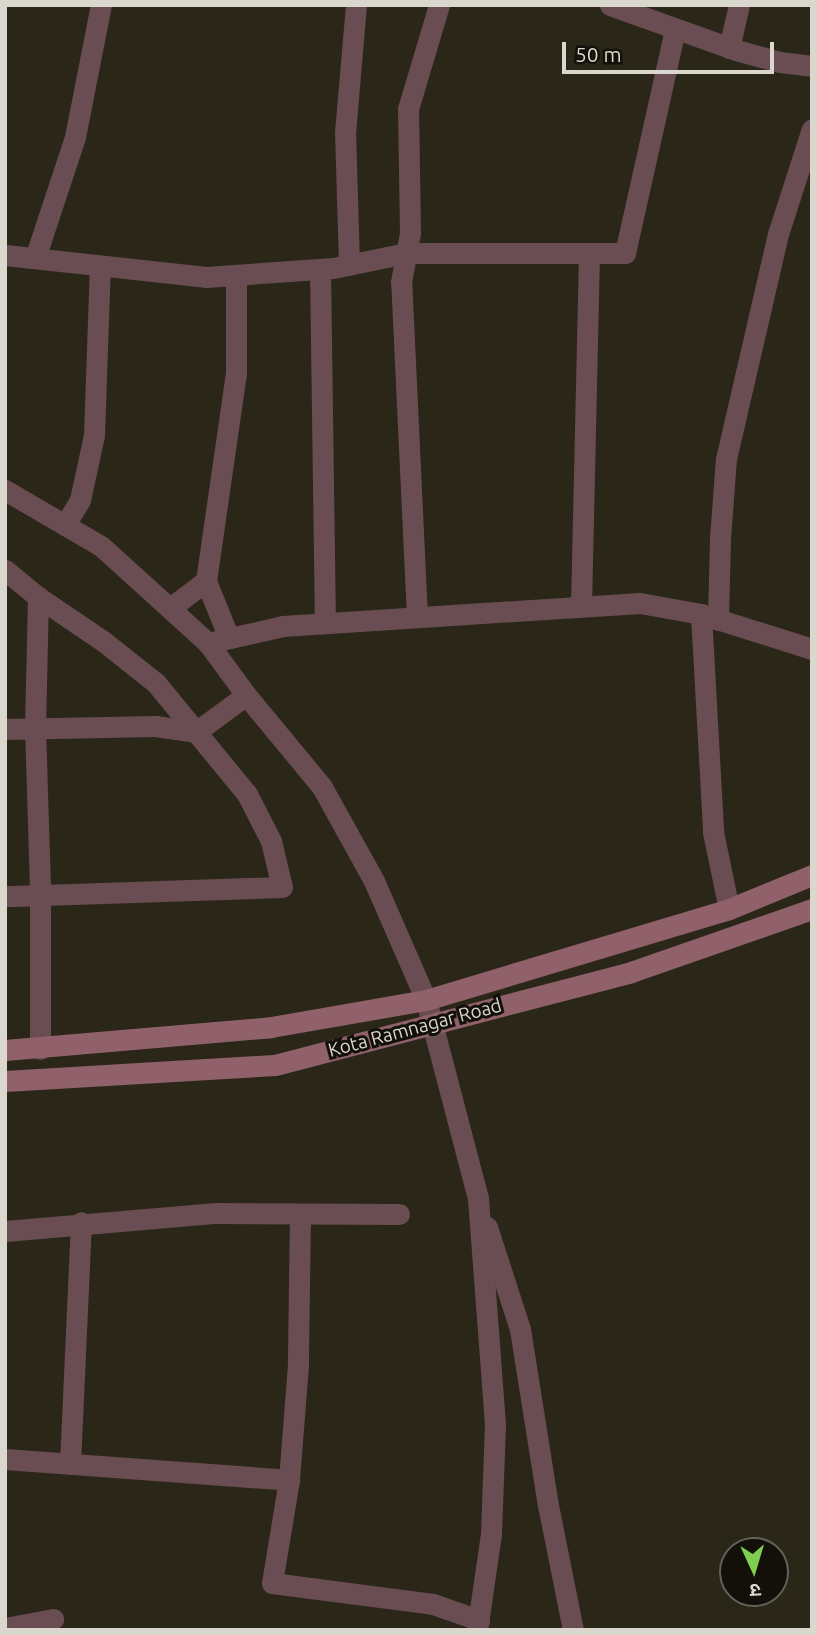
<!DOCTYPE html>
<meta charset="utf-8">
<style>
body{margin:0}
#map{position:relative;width:817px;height:1635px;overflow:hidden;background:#2b2718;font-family:Ubuntu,"Noto Sans Devanagari",sans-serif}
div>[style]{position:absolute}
.street>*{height:21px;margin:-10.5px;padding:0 10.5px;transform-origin:10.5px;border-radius:10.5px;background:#6a4d52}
.secondary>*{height:21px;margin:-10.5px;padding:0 10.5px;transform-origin:10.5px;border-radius:10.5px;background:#90616a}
span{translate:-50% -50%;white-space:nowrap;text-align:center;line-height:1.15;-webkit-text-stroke:6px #121009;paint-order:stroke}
.street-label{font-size:19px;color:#dad7ce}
.frame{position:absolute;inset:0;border:7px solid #dad7ce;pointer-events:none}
.north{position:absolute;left:719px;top:1537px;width:70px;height:70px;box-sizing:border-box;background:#121009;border:2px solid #626058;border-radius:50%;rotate:176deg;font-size:19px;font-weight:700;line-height:28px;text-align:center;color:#dad7ce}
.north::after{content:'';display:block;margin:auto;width:24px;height:32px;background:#7fd052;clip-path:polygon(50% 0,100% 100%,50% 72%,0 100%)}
.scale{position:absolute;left:562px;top:42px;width:212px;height:32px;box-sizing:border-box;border:4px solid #dad7ce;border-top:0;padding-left:9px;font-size:21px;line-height:24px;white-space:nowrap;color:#dad7ce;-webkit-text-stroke:5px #121009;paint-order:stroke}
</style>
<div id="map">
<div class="street">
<i style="left:610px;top:5px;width:134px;rotate:19.7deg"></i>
<i style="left:736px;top:50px;width:46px;rotate:15.3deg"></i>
<i style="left:780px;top:62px;width:32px;rotate:7deg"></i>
<i style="left:729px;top:48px;width:44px;rotate:-76.9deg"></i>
<i style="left:5px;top:255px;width:202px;rotate:6.2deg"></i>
<i style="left:206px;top:277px;width:127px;rotate:-4.1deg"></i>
<i style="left:333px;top:268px;width:75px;rotate:-11.6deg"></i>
<i style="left:406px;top:253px;width:219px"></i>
<i style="left:625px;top:253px;width:230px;rotate:-77.4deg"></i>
<i style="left:35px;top:258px;width:127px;rotate:-71.7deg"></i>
<i style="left:75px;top:137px;width:135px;rotate:-78.9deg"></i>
<i style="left:349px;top:265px;width:132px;rotate:-91.7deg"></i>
<i style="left:345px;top:133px;width:128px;rotate:-85.1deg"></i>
<i style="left:320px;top:269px;width:354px;rotate:89.2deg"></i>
<i style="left:5px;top:490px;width:111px;rotate:30.3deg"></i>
<i style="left:101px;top:546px;width:144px;rotate:42.2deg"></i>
<i style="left:208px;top:643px;width:64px;rotate:53.8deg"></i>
<i style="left:246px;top:695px;width:119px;rotate:50.4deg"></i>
<i style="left:322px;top:787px;width:107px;rotate:61deg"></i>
<i style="left:374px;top:881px;width:130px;rotate:66.4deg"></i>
<i style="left:426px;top:1000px;width:205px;rotate:75.3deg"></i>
<i style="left:478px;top:1198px;width:227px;rotate:85.7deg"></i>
<i style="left:495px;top:1424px;width:110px;rotate:92.1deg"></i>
<i style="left:491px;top:1534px;width:97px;rotate:98.3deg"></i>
<i style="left:65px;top:525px;width:29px;rotate:-59deg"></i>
<i style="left:80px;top:500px;width:66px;rotate:-77.8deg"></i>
<i style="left:94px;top:435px;width:169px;rotate:-88deg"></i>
<i style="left:5px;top:570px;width:43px;rotate:39.3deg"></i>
<i style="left:38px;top:597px;width:78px;rotate:34.1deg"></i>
<i style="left:103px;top:641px;width:68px;rotate:38.4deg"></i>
<i style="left:156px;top:683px;width:144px;rotate:50.7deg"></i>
<i style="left:247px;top:794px;width:53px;rotate:62.9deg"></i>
<i style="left:271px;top:841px;width:47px;rotate:76.6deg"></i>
<i style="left:282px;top:887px;width:277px;rotate:178.1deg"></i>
<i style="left:38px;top:597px;width:131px;rotate:91.3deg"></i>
<i style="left:35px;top:728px;width:156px;rotate:88.2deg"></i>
<i style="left:40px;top:884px;width:165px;rotate:90deg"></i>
<i style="left:581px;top:606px;width:353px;rotate:-88.7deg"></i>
<i style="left:170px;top:608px;width:45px;rotate:-36.9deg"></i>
<i style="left:701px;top:614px;width:218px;rotate:86.8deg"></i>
<i style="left:713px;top:832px;width:79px;rotate:78.3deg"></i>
<i style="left:417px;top:617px;width:335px;rotate:-92.7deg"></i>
<i style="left:401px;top:282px;width:50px;rotate:-79.6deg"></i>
<i style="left:410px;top:233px;width:124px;rotate:-90.9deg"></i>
<i style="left:408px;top:109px;width:109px;rotate:-73.4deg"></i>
<i style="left:718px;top:620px;width:82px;rotate:-88.6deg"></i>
<i style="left:720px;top:538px;width:79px;rotate:-85.7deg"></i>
<i style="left:726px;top:459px;width:231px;rotate:-77deg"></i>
<i style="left:778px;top:234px;width:110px;rotate:-72.1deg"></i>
<i style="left:229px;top:638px;width:61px;rotate:-112deg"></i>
<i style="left:206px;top:581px;width:209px;rotate:-81.8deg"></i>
<i style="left:236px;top:374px;width:99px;rotate:-90deg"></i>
<i style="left:208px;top:643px;width:77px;rotate:-12.8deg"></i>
<i style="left:283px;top:626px;width:358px;rotate:-3.7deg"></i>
<i style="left:640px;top:603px;width:62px;rotate:10.2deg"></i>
<i style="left:701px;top:614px;width:116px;rotate:17.5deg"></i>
<i style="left:5px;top:729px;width:150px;rotate:-1.1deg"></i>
<i style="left:155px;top:726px;width:41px;rotate:8.3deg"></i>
<i style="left:196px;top:732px;width:62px;rotate:-36.5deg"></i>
<i style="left:300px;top:1214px;width:151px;rotate:90.8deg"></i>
<i style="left:298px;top:1365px;width:115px;rotate:94.5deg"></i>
<i style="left:289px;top:1480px;width:104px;rotate:99.4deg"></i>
<i style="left:272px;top:1583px;width:162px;rotate:7.4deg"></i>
<i style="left:433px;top:1604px;width:49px;rotate:19.2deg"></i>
<i style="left:487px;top:1227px;width:107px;rotate:72.1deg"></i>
<i style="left:520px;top:1329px;width:178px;rotate:81deg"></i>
<i style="left:548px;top:1505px;width:127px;rotate:78.7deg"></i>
<i style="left:5px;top:1231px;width:212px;rotate:-4.9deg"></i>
<i style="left:216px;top:1213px;width:183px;rotate:0.3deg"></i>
<i style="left:5px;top:1459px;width:285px;rotate:4.2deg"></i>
<i style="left:70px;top:1464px;width:242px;rotate:-87.4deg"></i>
<i style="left:5px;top:1628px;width:49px;rotate:-10.6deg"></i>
</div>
<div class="secondary">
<i style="left:5px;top:1050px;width:267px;rotate:-4.9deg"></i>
<i style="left:271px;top:1027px;width:157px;rotate:-9.9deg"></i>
<i style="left:426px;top:1000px;width:316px;rotate:-16.7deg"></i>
<i style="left:729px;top:909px;width:90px;rotate:-22.3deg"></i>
<i style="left:5px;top:1081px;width:270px;rotate:-3.4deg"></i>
<i style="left:275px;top:1065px;width:368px;rotate:-14.6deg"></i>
<i style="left:631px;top:972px;width:192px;rotate:-19.2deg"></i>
</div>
<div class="street-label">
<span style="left:415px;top:1028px;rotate:-15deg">Kota Ramnagar Road</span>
</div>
<div class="frame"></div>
<div class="north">उ</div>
<div class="scale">50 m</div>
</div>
